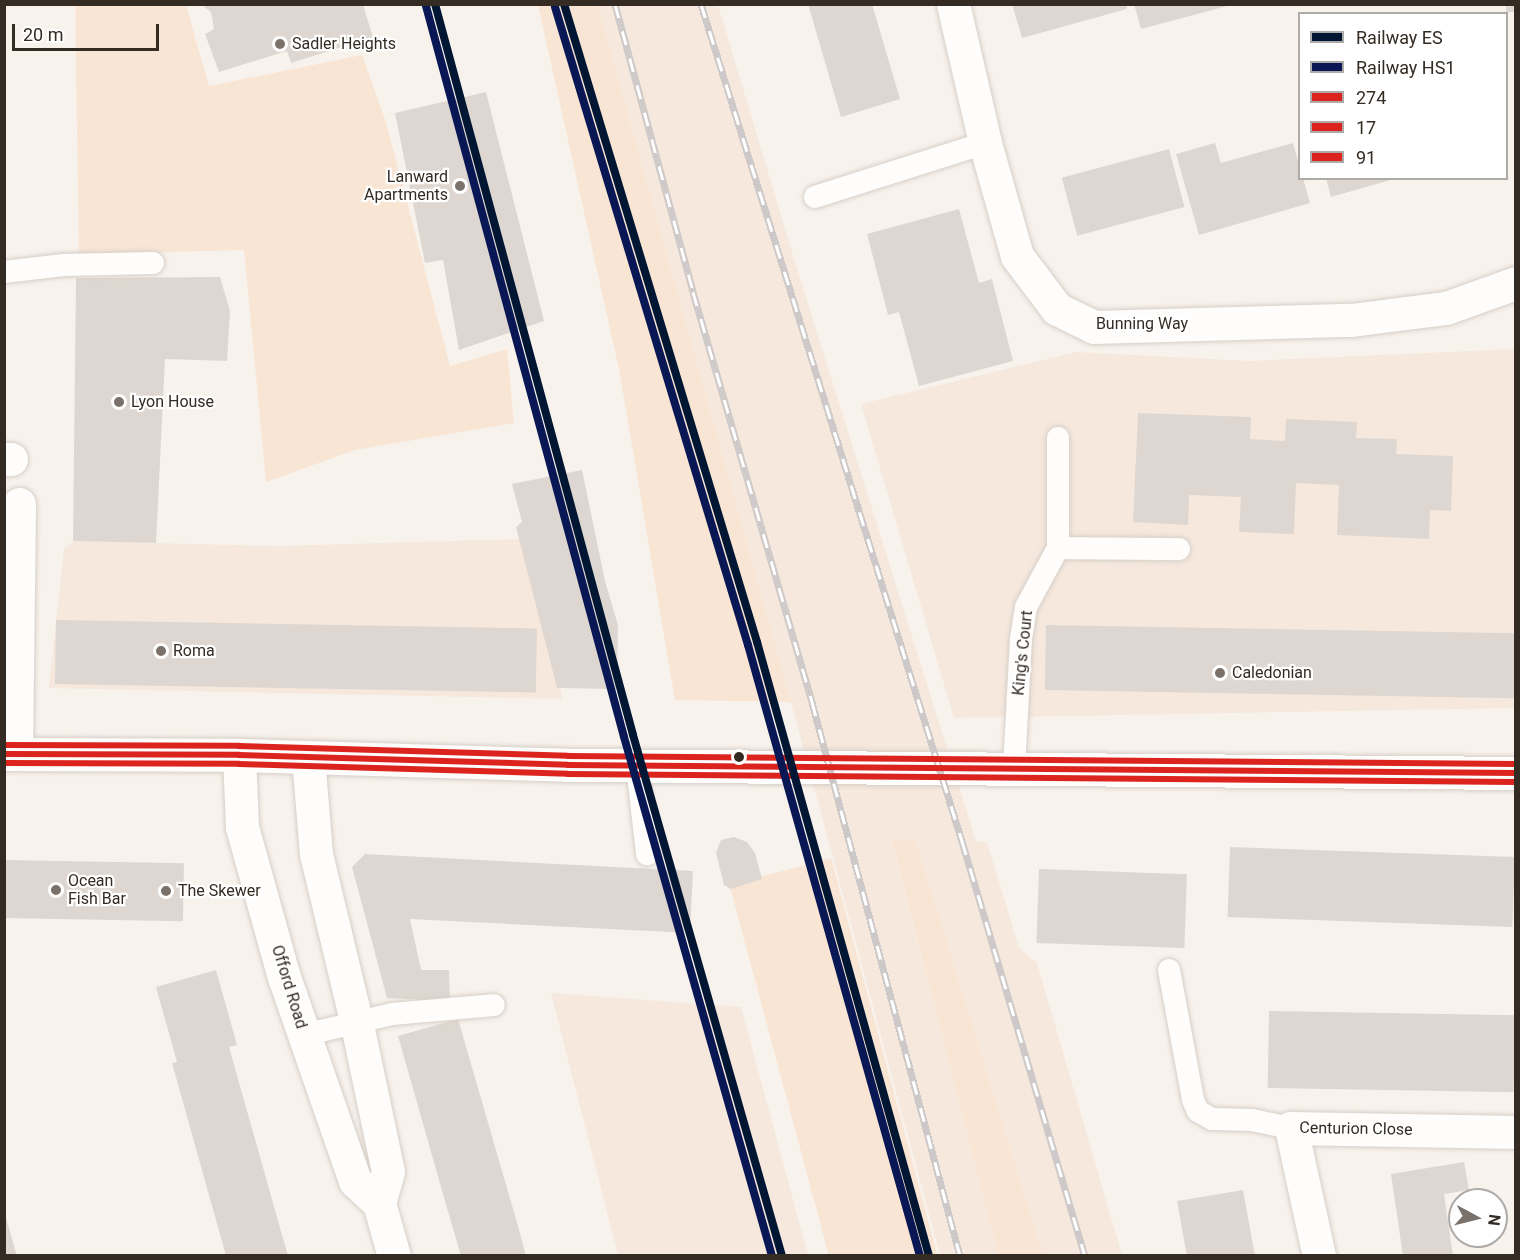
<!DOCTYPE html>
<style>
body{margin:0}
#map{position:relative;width:1520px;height:1260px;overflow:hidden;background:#f8f2ed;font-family:Roboto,sans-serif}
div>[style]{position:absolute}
.built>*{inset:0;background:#f6e8dd}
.green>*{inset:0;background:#f9e5d4;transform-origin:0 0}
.building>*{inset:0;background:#ded7d1;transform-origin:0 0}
.roads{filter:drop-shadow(0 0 2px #d6cfc8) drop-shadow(0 0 2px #d6cfc8)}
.service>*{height:22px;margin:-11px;padding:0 11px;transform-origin:11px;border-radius:11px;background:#fefdfc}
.minor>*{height:33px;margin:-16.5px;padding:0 16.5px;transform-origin:16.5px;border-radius:16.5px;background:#fefdfc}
.tertiary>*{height:33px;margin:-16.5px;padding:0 16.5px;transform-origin:16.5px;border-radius:16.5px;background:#fefdfc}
.primary>*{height:33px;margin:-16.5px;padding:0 16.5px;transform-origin:16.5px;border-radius:16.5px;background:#fefdfc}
.rail>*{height:7px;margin-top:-3.5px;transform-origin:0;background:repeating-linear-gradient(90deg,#fff 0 14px,#ccc9c8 0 28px);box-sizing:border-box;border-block:2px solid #ccc9c8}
.bus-1>*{height:6px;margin:-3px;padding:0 3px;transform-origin:3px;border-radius:3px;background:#dc241f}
.bus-2>*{height:6px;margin:-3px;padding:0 3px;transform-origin:3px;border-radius:3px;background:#dc241f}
.bus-3>*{height:6px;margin:-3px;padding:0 3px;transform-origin:3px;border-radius:3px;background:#dc241f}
.rail-1>*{height:8px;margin:-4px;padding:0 4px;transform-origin:4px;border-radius:4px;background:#011633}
.rail-2>*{height:8px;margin:-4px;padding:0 4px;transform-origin:4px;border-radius:4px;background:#091855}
.dots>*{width:16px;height:16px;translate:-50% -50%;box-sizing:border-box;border:3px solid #fff;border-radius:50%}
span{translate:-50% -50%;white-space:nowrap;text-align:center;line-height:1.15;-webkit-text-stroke:4.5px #fff;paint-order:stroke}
.poi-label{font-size:16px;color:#342b23}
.left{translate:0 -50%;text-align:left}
.right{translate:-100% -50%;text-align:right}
.street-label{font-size:16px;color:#342b23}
.frame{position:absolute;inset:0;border:6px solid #342b23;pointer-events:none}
.legend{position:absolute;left:1298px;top:12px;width:210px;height:168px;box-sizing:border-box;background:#fff;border:2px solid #aeaaa7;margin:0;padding:8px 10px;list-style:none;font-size:18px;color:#342b23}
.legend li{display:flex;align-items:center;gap:12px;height:30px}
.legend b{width:30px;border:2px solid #aeaaa7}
.north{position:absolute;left:1448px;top:1188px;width:60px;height:60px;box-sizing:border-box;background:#fff;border:2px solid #aeaaa7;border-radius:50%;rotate:97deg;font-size:16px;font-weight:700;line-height:24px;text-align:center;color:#342b23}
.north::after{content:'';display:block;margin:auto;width:21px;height:27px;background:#79716a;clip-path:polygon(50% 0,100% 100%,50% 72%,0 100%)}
.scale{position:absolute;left:12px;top:24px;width:147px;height:27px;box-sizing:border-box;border:3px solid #342b23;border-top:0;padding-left:8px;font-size:18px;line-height:21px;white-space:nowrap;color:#342b23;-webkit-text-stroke:4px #fff;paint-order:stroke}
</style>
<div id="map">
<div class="built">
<i style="clip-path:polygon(598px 5px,718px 5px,795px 262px,976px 841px,987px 842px,1019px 948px,1037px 963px,1122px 1255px,1043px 1255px,916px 841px,892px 841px,998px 1255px,940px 1255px,791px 702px)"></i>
<i style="clip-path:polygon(1515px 349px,1515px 708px,954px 718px,861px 404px,1076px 352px,1249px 361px)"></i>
<i style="clip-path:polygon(522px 539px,563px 699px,49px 688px,64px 549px,73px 541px,278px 546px)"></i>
<i style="clip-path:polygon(551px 993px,741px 1007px,808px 1255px,618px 1255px)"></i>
</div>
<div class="green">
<i style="clip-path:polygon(75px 5px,186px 5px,209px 86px,362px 55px,386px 122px,450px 366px,507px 349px,514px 423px,355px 450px,266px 482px,244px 250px,79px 254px)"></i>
<i style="clip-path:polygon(538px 5px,598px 5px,791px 702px,675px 700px,619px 369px)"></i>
<i style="clip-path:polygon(892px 840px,916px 841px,1043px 1255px,998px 1255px)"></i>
<i style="left:831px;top:858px;width:412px;height:105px;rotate:75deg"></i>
</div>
<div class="building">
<i style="clip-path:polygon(808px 4px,872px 4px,900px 99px,841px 117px)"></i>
<i style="clip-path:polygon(1012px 4px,1126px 4px,1127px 9px,1022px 38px)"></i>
<i style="clip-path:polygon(1134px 4px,1231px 4px,1231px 5px,1141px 29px)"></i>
<i style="left:1506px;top:4px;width:9px;height:8px"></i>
<i style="clip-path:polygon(202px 5px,363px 5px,373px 37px,291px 63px,287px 51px,219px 72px,205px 34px,214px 29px,211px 12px)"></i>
<i style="clip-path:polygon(486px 92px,544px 321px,459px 350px,443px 260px,425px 263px,395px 113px)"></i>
<i style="clip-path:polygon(1215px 143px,1221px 163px,1293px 143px,1299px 165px,1299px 178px,1303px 178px,1310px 203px,1199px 235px,1176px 154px)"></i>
<i style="left:1169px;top:149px;width:60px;height:111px;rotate:75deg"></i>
<i style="clip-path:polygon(1326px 178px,1394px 178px,1394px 179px,1331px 197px)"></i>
<i style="clip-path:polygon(959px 209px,979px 283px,992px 279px,1013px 361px,919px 386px,899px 312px,888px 315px,867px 234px)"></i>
<i style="clip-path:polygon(220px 277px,230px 311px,227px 361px,165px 359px,156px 543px,73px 541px,76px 278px)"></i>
<i style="clip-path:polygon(1138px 413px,1251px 417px,1250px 439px,1285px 441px,1286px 419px,1357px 422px,1356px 438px,1397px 439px,1396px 454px,1453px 456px,1451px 511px,1430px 510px,1429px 539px,1337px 535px,1339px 485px,1296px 483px,1294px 534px,1239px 532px,1241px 497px,1189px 495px,1188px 525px,1133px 522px)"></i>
<i style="clip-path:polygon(582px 470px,605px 581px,618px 625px,617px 689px,557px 688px,516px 527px,522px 522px,512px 484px)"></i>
<i style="left:56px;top:620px;width:481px;height:64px;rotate:1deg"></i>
<i style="left:1046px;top:625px;width:469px;height:65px;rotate:1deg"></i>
<i style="clip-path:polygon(734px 837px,747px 842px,755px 853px,762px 879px,731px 889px,724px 885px,716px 853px,721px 840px)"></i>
<i style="left:1230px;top:847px;width:285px;height:70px;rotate:2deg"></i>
<i style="clip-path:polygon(365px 854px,693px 871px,690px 933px,410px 919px,421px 970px,449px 970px,450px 1001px,387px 998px,352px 867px)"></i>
<i style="left:4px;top:860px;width:180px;height:58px;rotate:1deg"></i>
<i style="left:1039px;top:869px;width:148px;height:74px;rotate:2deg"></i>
<i style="clip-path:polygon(216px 970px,237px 1045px,229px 1047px,288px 1256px,226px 1256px,172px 1063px,177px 1062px,156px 987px)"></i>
<i style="left:1269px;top:1011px;width:246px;height:77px;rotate:1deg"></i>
<i style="clip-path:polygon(458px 1019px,518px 1226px,526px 1256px,461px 1256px,445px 1201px,398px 1036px)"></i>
<i style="clip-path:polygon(1464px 1162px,1469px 1190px,1444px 1194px,1453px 1256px,1403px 1256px,1391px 1174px)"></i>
<i style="clip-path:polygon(1243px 1190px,1255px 1256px,1187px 1256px,1177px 1201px)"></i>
<i style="clip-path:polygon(4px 1214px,5px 1214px,17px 1256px,4px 1256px)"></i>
</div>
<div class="roads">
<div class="service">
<i style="left:815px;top:197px;width:178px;rotate:-17.6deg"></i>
<i style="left:4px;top:272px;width:60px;rotate:-6.7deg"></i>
<i style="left:64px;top:265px;width:89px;rotate:-1.3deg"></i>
<i style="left:1058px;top:548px;width:121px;rotate:0.5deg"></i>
<i style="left:637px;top:766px;width:89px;rotate:83.5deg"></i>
<i style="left:1014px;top:768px;width:129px;rotate:-86.9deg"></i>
<i style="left:1021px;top:639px;width:32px;rotate:-81deg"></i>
<i style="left:1026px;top:607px;width:67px;rotate:-61.5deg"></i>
<i style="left:1058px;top:548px;width:110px;rotate:-90deg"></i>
<i style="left:1169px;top:970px;width:132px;rotate:79.5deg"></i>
<i style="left:1193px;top:1100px;width:12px;rotate:66deg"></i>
<i style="left:1198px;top:1111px;width:16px;rotate:30deg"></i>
<i style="left:1212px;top:1119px;width:40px;rotate:1.4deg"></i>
<i style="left:1252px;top:1120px;width:40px;rotate:12deg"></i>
<i style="left:304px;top:1035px;width:90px;rotate:-13.4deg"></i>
<i style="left:392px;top:1014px;width:102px;rotate:-5deg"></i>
</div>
<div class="minor">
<i style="left:953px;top:4px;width:143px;rotate:77deg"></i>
<i style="left:985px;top:143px;width:117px;rotate:74.2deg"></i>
<i style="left:1017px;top:256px;width:66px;rotate:53deg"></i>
<i style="left:1057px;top:309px;width:41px;rotate:25.9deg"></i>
<i style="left:1094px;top:327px;width:257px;rotate:-1.6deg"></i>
<i style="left:1351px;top:320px;width:96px;rotate:-7.2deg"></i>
<i style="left:1446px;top:308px;width:74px;rotate:-19.7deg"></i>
<i style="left:4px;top:459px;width:7px"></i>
<i style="left:16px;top:754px;width:250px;rotate:-89.3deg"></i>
<i style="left:1319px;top:1256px;width:131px;rotate:-102.3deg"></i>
<i style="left:1291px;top:1128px;width:225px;rotate:1deg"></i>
</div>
<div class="tertiary">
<i style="left:239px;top:755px;width:72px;rotate:87.6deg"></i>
<i style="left:242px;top:827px;width:156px;rotate:74.4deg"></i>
<i style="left:284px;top:977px;width:216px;rotate:70.8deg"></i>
<i style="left:355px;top:1181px;width:33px;rotate:43deg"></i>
<i style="left:308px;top:757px;width:97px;rotate:85.3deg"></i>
<i style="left:316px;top:854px;width:171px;rotate:76.5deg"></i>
<i style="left:356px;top:1020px;width:155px;rotate:78.1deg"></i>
<i style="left:388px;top:1172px;width:32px;rotate:106deg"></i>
<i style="left:379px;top:1203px;width:55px;rotate:74.2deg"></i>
</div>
<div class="primary">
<i style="left:4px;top:754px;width:235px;rotate:0.2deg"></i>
<i style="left:239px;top:755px;width:329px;rotate:1.7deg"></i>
<i style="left:568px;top:765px;width:948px;rotate:0.48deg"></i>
</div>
</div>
<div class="rail">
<i style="left:615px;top:4px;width:298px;rotate:74.8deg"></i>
<i style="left:693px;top:292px;width:427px;rotate:73.8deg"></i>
<i style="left:812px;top:702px;width:573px;rotate:75.04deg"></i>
<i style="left:701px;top:4px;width:877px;rotate:72.68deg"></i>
<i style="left:962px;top:841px;width:433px;rotate:73.5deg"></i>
</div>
<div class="bus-1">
<i style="left:4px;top:754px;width:235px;rotate:0.2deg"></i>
<i style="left:239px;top:755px;width:329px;rotate:1.7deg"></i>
<i style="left:568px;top:765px;width:948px;rotate:0.48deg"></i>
</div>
<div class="bus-2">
<i style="left:4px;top:763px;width:235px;rotate:0.2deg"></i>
<i style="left:239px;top:764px;width:329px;rotate:1.7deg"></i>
<i style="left:568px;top:774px;width:948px;rotate:0.48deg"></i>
</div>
<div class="bus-3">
<i style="left:4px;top:745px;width:235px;rotate:0.2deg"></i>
<i style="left:239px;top:746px;width:329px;rotate:1.7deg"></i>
<i style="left:568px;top:756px;width:948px;rotate:0.48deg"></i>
</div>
<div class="rail-1">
<i style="left:435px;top:4px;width:757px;rotate:74.84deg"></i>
<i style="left:633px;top:735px;width:542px;rotate:74.04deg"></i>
<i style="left:564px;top:4px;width:667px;rotate:73.17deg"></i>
<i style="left:757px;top:642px;width:638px;rotate:74.35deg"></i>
</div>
<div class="rail-2">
<i style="left:426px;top:6px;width:757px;rotate:74.84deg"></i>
<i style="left:624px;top:737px;width:540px;rotate:74.08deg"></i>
<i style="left:555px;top:7px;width:667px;rotate:73.17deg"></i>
<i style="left:748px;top:645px;width:635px;rotate:74.28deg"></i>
</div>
<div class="dots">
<i style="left:280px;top:44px;background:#79716a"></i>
<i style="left:460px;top:186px;background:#79716a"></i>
<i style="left:119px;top:402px;background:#79716a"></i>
<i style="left:161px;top:651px;background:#79716a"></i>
<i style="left:1220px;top:673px;background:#79716a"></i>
<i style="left:739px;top:757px;background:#342b23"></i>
<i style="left:56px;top:890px;background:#79716a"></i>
<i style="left:166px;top:891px;background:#79716a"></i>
</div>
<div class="poi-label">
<span class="left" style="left:292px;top:44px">Sadler Heights</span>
<span class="right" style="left:448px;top:186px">Lanward<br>Apartments</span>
<span class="left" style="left:131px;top:402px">Lyon House</span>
<span class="left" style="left:173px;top:651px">Roma</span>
<span class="left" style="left:1232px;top:673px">Caledonian</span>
<span class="left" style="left:68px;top:890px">Ocean<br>Fish Bar</span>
<span class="left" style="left:178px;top:891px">The Skewer</span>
</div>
<div class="street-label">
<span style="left:1142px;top:324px">Bunning Way</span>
<span style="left:1023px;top:653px;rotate:-84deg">King's Court</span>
<span style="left:289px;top:987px;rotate:73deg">Offord Road</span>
<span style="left:1356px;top:1129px;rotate:1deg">Centurion Close</span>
</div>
<div class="frame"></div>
<ul class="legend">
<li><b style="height:8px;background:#011633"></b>Railway ES</li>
<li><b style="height:8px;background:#091855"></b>Railway HS1</li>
<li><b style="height:8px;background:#dc241f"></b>274</li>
<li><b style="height:8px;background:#dc241f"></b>17</li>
<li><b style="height:8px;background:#dc241f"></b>91</li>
</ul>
<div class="north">N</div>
<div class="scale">20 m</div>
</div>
